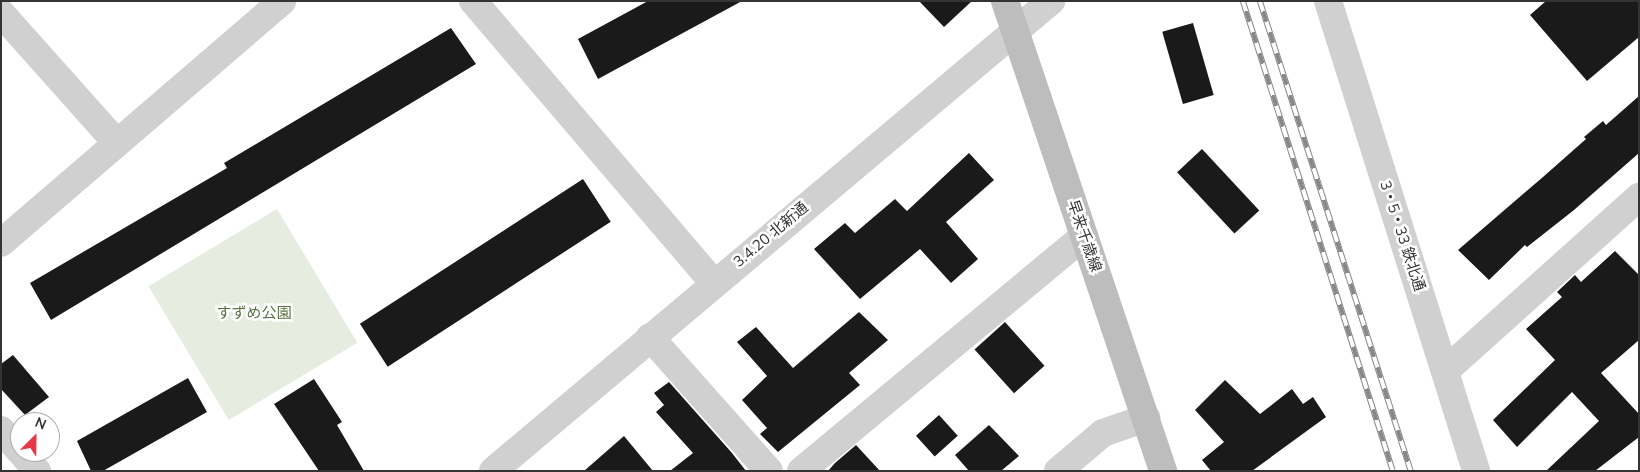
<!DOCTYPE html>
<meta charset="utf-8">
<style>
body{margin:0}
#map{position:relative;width:1640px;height:472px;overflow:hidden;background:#fff;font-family:"Nunito Sans","Noto Sans JP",sans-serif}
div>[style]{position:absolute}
.green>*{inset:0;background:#e6ecdf;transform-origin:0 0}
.building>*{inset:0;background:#1a1a1a;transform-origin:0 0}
.minor>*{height:28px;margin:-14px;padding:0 14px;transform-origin:14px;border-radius:14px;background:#d0d0d0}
.tertiary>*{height:28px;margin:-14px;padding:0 14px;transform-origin:14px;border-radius:14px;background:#d0d0d0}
.secondary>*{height:28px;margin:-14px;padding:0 14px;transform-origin:14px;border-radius:14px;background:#bdbdbd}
.rail>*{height:5.5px;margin-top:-2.75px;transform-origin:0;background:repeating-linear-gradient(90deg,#fff 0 11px,#888 0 22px);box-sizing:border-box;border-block:1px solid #888}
span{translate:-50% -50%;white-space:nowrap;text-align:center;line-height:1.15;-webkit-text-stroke:5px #fff;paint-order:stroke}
.street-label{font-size:15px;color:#333}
.park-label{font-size:15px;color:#56703f}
.frame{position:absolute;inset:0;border:2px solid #333;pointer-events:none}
.north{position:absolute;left:10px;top:412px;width:50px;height:50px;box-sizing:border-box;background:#fff;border:1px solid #adadad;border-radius:50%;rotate:23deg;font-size:14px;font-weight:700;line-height:20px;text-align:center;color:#333}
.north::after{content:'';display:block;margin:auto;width:18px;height:22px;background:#e63946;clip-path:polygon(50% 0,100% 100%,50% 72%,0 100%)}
</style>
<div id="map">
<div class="green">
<i style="left:277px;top:209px;width:156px;height:150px;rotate:59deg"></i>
</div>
<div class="building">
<i style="clip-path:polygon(648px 1px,742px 1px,598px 79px,578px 39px)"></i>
<i style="clip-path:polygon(919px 1px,972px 1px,944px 27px)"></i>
<i style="clip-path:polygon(1546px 1px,1639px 1px,1639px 37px,1587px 81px,1530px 15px)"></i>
<i style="left:1193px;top:23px;width:75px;height:32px;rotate:74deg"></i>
<i style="clip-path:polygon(451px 28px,476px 64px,51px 320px,30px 283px,227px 168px,224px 163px)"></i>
<i style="clip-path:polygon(1639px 96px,1639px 153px,1574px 210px,1527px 247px,1525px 245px,1489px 280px,1458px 250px,1543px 177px,1586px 139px,1584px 137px,1603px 121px,1606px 125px)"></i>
<i style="left:1202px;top:149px;width:84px;height:34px;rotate:47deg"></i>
<i style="clip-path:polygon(969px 153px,994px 180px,946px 222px,978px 259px,951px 283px,920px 249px,860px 299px,814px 249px,845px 223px,855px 233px,895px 199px,907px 211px)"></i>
<i style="left:583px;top:179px;width:51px;height:266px;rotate:57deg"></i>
<i style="clip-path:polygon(1615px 251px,1639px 275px,1639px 340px,1601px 373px,1639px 414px,1639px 437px,1595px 471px,1546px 471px,1599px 421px,1572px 392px,1517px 447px,1493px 420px,1555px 360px,1526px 329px,1562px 297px,1557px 292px,1575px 275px,1581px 282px)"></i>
<i style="clip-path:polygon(859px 312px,888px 340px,849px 373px,860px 385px,778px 452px,760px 434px,767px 428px,742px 400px,767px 376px,737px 342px,756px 327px,793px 368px)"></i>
<i style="left:1005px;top:322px;width:59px;height:41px;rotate:48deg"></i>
<i style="clip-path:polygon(13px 355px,49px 397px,25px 415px,1px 389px,1px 364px)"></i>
<i style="clip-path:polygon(188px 378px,207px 412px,103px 471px,91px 471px,77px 441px)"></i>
<i style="clip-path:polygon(314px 379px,342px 422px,337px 425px,364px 471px,319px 471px,274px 404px)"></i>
<i style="clip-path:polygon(1225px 380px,1260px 414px,1292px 389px,1303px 404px,1313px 397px,1326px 417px,1252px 471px,1211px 471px,1202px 460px,1224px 442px,1195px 410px)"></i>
<i style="clip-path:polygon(669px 382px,732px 453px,746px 471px,670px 471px,693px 453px,656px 412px,664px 405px,654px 393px)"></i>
<i style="left:939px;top:415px;width:28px;height:31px;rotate:48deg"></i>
<i style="clip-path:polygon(989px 425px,1019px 456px,1001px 471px,969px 471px,955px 455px)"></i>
<i style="clip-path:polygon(624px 436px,653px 471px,584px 471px)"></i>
<i style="clip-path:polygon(856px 445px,880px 471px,828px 471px,835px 463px)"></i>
</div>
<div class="minor">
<i style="left:473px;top:1px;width:371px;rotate:49.5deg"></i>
<i style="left:1px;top:13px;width:174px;rotate:48.3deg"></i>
<i style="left:1px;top:243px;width:371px;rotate:-40.7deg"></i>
<i style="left:650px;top:337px;width:179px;rotate:48.4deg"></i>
<i style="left:1445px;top:371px;width:261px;rotate:-41.9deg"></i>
<i style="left:1px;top:430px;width:28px;rotate:48deg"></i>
<i style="left:21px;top:452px;width:25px;rotate:50deg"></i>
<i style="left:801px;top:471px;width:368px;rotate:-39.7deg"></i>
<i style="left:1058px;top:471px;width:59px;rotate:-40.2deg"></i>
<i style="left:1103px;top:433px;width:46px;rotate:-19.2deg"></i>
</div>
<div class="tertiary">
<i style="left:1328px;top:1px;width:493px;rotate:72.5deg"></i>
<i style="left:493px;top:471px;width:730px;rotate:-40.11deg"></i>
</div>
<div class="secondary">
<i style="left:1005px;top:1px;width:496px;rotate:71.4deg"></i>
</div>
<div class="rail">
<i style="left:1243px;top:1px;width:493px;rotate:72.3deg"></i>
<i style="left:1260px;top:1px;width:494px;rotate:72.2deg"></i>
</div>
<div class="street-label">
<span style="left:771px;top:235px;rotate:-40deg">3.4.20 北新通</span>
<span style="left:1084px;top:236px;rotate:71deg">早来千歳線</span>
<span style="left:1402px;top:236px;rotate:72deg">3・5・33 鉄北通</span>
</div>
<div class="park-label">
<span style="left:254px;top:314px">すずめ公園</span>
</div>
<div class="frame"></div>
<div class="north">N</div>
</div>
